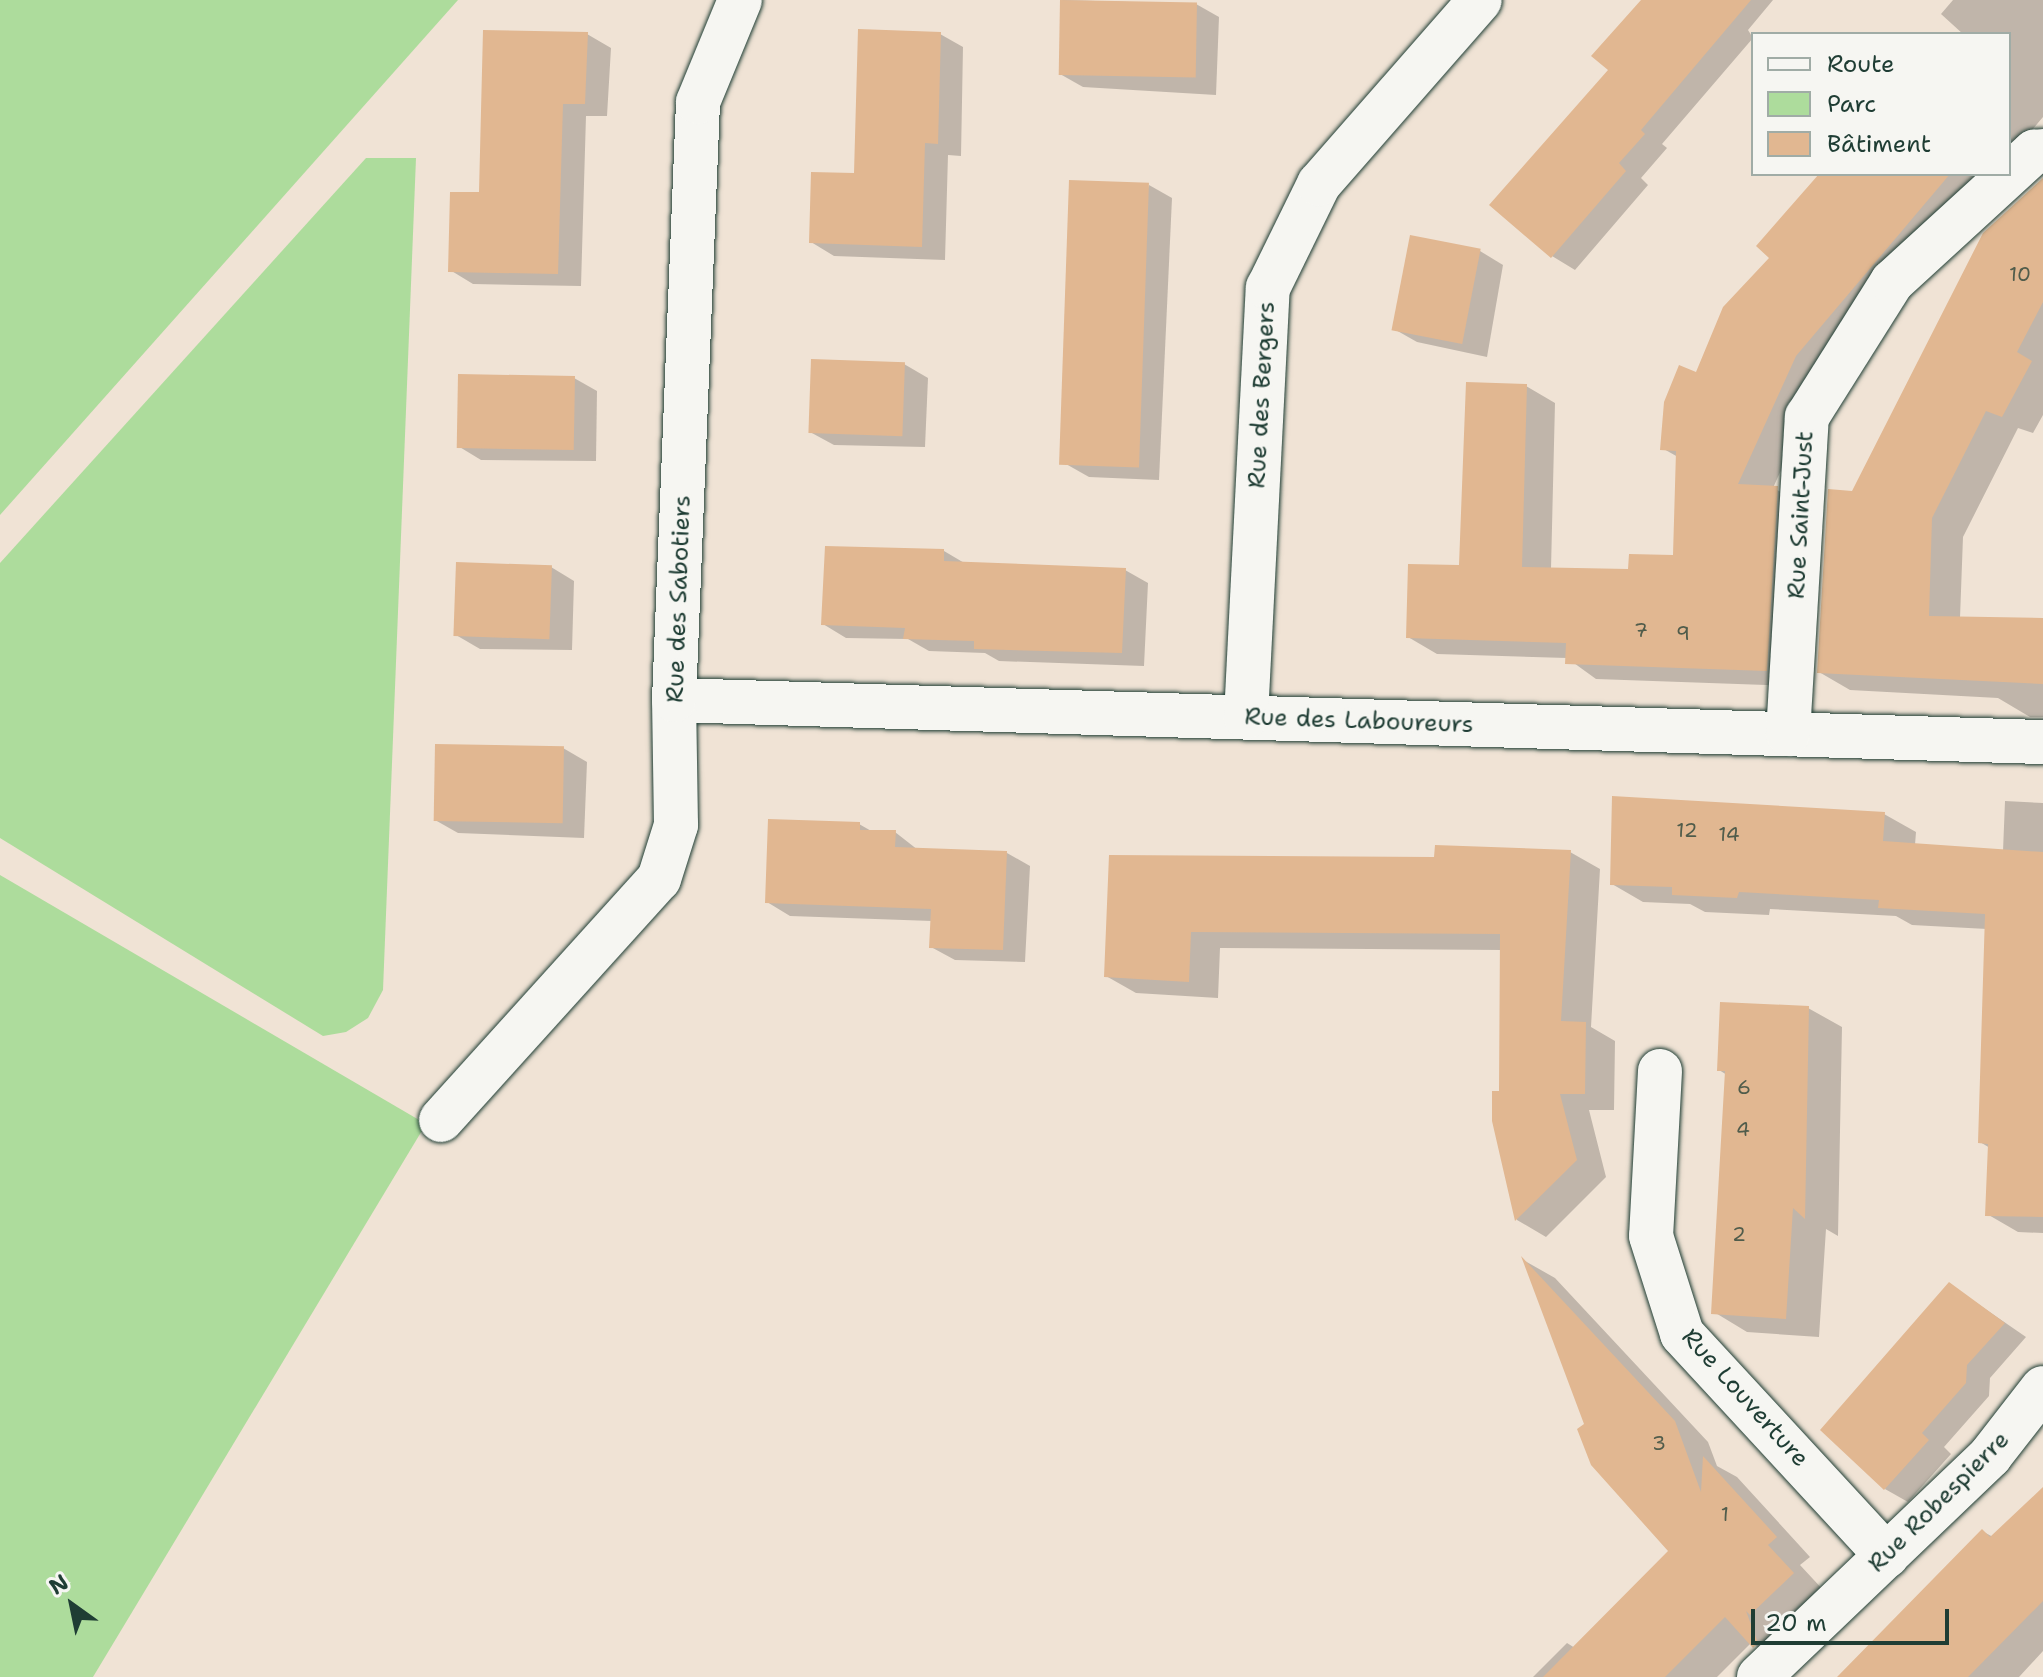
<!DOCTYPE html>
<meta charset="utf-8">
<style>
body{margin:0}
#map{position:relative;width:2043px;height:1677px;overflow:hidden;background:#f0e3d5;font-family:"Shantell Sans",sans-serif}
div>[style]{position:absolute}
.green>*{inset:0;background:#addc9c}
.shadow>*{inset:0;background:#0003}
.building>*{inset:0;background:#e1b791;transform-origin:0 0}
.roads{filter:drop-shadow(0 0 2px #1f3d34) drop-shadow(0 0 2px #1f3d34)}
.street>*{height:44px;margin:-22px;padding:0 22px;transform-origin:22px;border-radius:22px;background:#f6f6f2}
span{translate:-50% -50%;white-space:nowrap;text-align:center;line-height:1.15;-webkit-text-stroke:6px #f6f6f2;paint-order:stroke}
.number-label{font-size:20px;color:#505c4b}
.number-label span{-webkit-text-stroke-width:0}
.street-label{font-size:24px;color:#1f3d34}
.legend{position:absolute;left:1751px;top:32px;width:260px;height:144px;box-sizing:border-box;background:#f6f6f2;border:2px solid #a0aca6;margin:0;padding:10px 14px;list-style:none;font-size:24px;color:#1f3d34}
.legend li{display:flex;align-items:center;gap:16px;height:40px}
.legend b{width:40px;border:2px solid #a0aca6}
.north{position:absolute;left:32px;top:1565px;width:80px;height:80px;-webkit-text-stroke:6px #f6f6f2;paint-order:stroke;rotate:327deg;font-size:22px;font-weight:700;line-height:32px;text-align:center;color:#1f3d34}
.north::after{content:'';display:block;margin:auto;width:28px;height:36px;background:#1f3d34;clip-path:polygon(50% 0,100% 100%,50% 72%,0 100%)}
.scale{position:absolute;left:1751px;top:1609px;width:198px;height:36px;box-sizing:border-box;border:4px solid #1f3d34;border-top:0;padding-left:10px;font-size:24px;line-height:28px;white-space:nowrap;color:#1f3d34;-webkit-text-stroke:6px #f6f6f2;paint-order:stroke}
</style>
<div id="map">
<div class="green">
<i style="clip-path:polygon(0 0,458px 0,0 515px)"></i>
<i style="clip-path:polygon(366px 158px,416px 158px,383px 990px,368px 1018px,346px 1032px,323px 1036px,0 838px,0 563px)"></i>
<i style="clip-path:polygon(0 875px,426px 1124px,93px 1677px,0 1677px)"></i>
</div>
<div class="shadow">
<i style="clip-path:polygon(1062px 0,1196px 4px,1219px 17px,1216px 95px,1083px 87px,1060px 74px)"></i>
<i style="clip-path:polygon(1644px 0,1773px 0,1748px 30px,1753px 38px,1662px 144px,1667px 148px,1641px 178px,1648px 185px,1575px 270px,1552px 256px,1610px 70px)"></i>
<i style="clip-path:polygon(1953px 0,2043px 0,2043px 117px,2009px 157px,2009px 34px,1963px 34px,1941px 14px)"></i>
<i style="clip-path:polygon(587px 34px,611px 48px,607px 116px,586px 116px,581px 286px,473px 284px,450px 270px,481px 195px)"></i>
<i style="clip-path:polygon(940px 34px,963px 47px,961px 156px,948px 155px,945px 260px,834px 256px,811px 242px)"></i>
<i style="clip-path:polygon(1822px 174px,1995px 174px,1825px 373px,1773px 488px,1806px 505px,1796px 686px,1596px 679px,1567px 658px,1437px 654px,1408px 637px,1461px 568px,1526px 386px,1555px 403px,1551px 569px,1630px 571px,1675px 557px,1678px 457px,1662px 448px,1697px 375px)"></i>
<i style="clip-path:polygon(1149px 185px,1172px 198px,1159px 480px,1089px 477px,1066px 464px)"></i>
<i style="clip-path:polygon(2043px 197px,2043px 415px,2033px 433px,2018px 428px,1963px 537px,1960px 618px,2043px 620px,2043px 717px,2030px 717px,1998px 698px,1850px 690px,1819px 672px,1853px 493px)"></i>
<i style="clip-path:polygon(1480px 251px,1503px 265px,1487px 357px,1417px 342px,1394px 329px)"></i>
<i style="clip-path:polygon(904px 364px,928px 378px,925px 447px,834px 445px,810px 432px)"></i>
<i style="clip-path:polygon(574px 378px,597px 391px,596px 461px,481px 460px,458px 446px)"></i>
<i style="clip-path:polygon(944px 551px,966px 564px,1125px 570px,1148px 583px,1144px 666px,999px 661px,985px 653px,929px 651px,908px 639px,846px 638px,823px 624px)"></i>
<i style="clip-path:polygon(551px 567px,574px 581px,572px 650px,480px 649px,456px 635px)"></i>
<i style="clip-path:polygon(563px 748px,587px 762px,584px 838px,458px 833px,435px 820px)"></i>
<i style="clip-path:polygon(2005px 801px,2043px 803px,2043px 1233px,2018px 1232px,1987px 1214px,1990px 1148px,1980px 1142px,1987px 929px,1912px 925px,1896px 916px,1770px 909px,1769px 915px,1705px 912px,1690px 904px,1643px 902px,1612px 884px,1884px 814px,1916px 832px,1915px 845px,2003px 851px)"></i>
<i style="clip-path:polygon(859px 824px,873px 832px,895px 832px,918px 850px,1007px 853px,1030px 866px,1025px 962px,955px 960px,931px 947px,932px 921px,790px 916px,767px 902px)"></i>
<i style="clip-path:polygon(1570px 852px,1600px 869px,1591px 1027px,1615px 1041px,1614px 1110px,1589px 1110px,1606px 1177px,1546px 1237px,1517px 1220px,1494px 1121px,1501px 1093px,1502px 950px,1220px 948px,1218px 998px,1136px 993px,1106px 976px,1111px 857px,1436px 859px)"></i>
<i style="clip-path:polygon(1808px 1008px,1842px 1027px,1838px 1236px,1826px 1229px,1819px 1337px,1747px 1332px,1714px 1312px,1727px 1075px,1719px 1070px)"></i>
<i style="clip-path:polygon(1525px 1261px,1555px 1278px,1708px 1442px,1717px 1466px,1737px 1477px,1810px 1557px,1800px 1565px,1826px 1593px,1788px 1666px,1751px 1643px,1717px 1677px,1533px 1677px,1567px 1643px,1575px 1648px,1670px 1551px,1587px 1425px)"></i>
<i style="clip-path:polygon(1949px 1284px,2026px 1337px,1990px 1378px,1989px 1396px,1944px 1447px,1951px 1454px,1908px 1502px,1885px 1489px)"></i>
<i style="clip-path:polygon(2043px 1490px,2043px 1651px,2019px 1677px,1841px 1677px,1982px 1531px,1993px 1537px)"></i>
</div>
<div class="building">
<i style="left:1060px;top:0;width:137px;height:75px;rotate:1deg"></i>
<i style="clip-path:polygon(1641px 0,1751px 0,1641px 130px,1645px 134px,1619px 163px,1626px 171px,1551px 258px,1489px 205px,1608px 70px,1591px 56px)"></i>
<i style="clip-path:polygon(858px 29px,941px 32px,938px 144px,925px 143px,922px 247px,809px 243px,811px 172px,854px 173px)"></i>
<i style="clip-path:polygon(483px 30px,588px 32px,585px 104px,563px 104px,558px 274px,448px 272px,450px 192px,479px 192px)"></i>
<i style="clip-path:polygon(1819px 174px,1950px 174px,1796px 356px,1738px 484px,1778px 486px,1767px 671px,1565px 664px,1566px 643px,1406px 638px,1408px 564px,1459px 565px,1466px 382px,1527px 384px,1522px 567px,1628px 569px,1629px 554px,1673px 555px,1676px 451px,1660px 450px,1664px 402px,1679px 365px,1696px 372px,1723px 307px,1769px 258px,1756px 246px)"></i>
<i style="clip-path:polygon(2043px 178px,2043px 302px,2017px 352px,2032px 361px,2002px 417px,1986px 411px,1932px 518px,1929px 616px,2043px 618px,2043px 684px,1817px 673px,1828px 489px,1852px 491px,1983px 233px)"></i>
<i style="left:1069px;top:180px;width:80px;height:285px;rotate:2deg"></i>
<i style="left:1410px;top:235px;width:72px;height:97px;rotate:11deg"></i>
<i style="left:811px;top:359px;width:94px;height:74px;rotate:2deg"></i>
<i style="left:458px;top:374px;width:117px;height:74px;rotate:1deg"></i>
<i style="clip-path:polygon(825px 546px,944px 549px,944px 561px,1126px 568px,1122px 653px,974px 649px,974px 641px,903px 639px,905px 628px,821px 625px)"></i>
<i style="left:456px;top:562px;width:96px;height:74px;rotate:2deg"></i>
<i style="left:435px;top:744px;width:129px;height:77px;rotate:1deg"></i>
<i style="clip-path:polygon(1612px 796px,1885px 812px,1883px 841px,2043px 852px,2043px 1217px,1985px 1216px,1988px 1144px,1978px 1143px,1985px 914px,1878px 908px,1879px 900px,1739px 892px,1737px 898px,1672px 895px,1672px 887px,1610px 885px)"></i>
<i style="clip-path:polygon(768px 819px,860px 822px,860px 830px,896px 830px,895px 847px,1007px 851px,1003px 950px,929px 948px,931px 909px,765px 903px)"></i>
<i style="clip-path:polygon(1435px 845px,1571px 850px,1561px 1021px,1586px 1022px,1585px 1094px,1560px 1094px,1577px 1160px,1515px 1221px,1492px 1121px,1492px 1091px,1499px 1091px,1500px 934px,1191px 932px,1189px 982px,1104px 977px,1109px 855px,1434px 857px)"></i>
<i style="clip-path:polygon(1720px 1002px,1809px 1006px,1805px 1219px,1793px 1208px,1786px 1319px,1711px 1314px,1725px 1071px,1717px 1071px)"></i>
<i style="clip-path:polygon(1521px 1256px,1675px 1421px,1701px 1492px,1703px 1456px,1777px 1537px,1768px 1545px,1794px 1573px,1750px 1615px,1746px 1611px,1758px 1643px,1753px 1648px,1725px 1617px,1665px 1677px,1543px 1677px,1668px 1551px,1591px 1465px,1577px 1429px,1584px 1424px)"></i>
<i style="clip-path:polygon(1949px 1282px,2005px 1323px,1967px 1365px,1966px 1383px,1922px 1433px,1929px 1440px,1884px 1490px,1820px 1430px)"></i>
<i style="clip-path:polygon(2043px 1487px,2043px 1601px,1968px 1677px,1837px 1677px,1982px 1529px,1990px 1537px)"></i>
</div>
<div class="roads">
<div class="street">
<i style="left:674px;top:700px;width:1370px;rotate:1.76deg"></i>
<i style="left:1246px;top:717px;width:430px;rotate:-87.1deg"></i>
<i style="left:1268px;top:288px;width:116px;rotate:-63.9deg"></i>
<i style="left:1319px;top:184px;width:244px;rotate:-48.8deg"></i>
<i style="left:1788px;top:734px;width:318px;rotate:-86.6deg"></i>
<i style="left:1807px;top:417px;width:160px;rotate:-57.8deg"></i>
<i style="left:1892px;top:282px;width:193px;rotate:-42.5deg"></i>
<i style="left:2034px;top:152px;width:9px;rotate:-6deg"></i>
<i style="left:1660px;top:1071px;width:165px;rotate:93.1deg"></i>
<i style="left:1651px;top:1236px;width:103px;rotate:72.4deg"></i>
<i style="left:1682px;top:1334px;width:302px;rotate:47.3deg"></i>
<i style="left:441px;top:1120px;width:325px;rotate:-47.9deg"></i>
<i style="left:659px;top:879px;width:57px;rotate:-72.5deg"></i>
<i style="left:676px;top:825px;width:125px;rotate:-90.9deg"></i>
<i style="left:674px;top:700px;width:598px;rotate:-87.7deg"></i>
<i style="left:698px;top:102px;width:110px;rotate:-67.6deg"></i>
<i style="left:1759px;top:1677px;width:320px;rotate:-43.7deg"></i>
<i style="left:1990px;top:1456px;width:86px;rotate:-52.1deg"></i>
</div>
</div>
<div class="number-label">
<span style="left:2020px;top:274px">10</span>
<span style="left:1641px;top:630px">7</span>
<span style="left:1683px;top:633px">9</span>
<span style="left:1687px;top:830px">12</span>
<span style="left:1729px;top:834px">14</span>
<span style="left:1744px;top:1087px">6</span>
<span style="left:1743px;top:1129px">4</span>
<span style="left:1739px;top:1234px">2</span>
<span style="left:1659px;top:1443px">3</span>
<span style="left:1725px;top:1514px">1</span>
</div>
<div class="street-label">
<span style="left:1262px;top:395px;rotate:-87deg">Rue des Bergers</span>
<span style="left:1801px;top:515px;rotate:-87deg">Rue Saint-Just</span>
<span style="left:679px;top:599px;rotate:-88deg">Rue des Sabotiers</span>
<span style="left:1359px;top:721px;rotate:2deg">Rue des Laboureurs</span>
<span style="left:1745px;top:1398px;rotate:48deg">Rue Louverture</span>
<span style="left:1939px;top:1502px;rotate:-45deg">Rue Robespierre</span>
</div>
<ul class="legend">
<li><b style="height:10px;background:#f6f6f2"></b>Route</li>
<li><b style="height:22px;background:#addc9c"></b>Parc</li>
<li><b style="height:22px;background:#e1b791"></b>Bâtiment</li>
</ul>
<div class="north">N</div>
<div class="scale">20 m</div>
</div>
